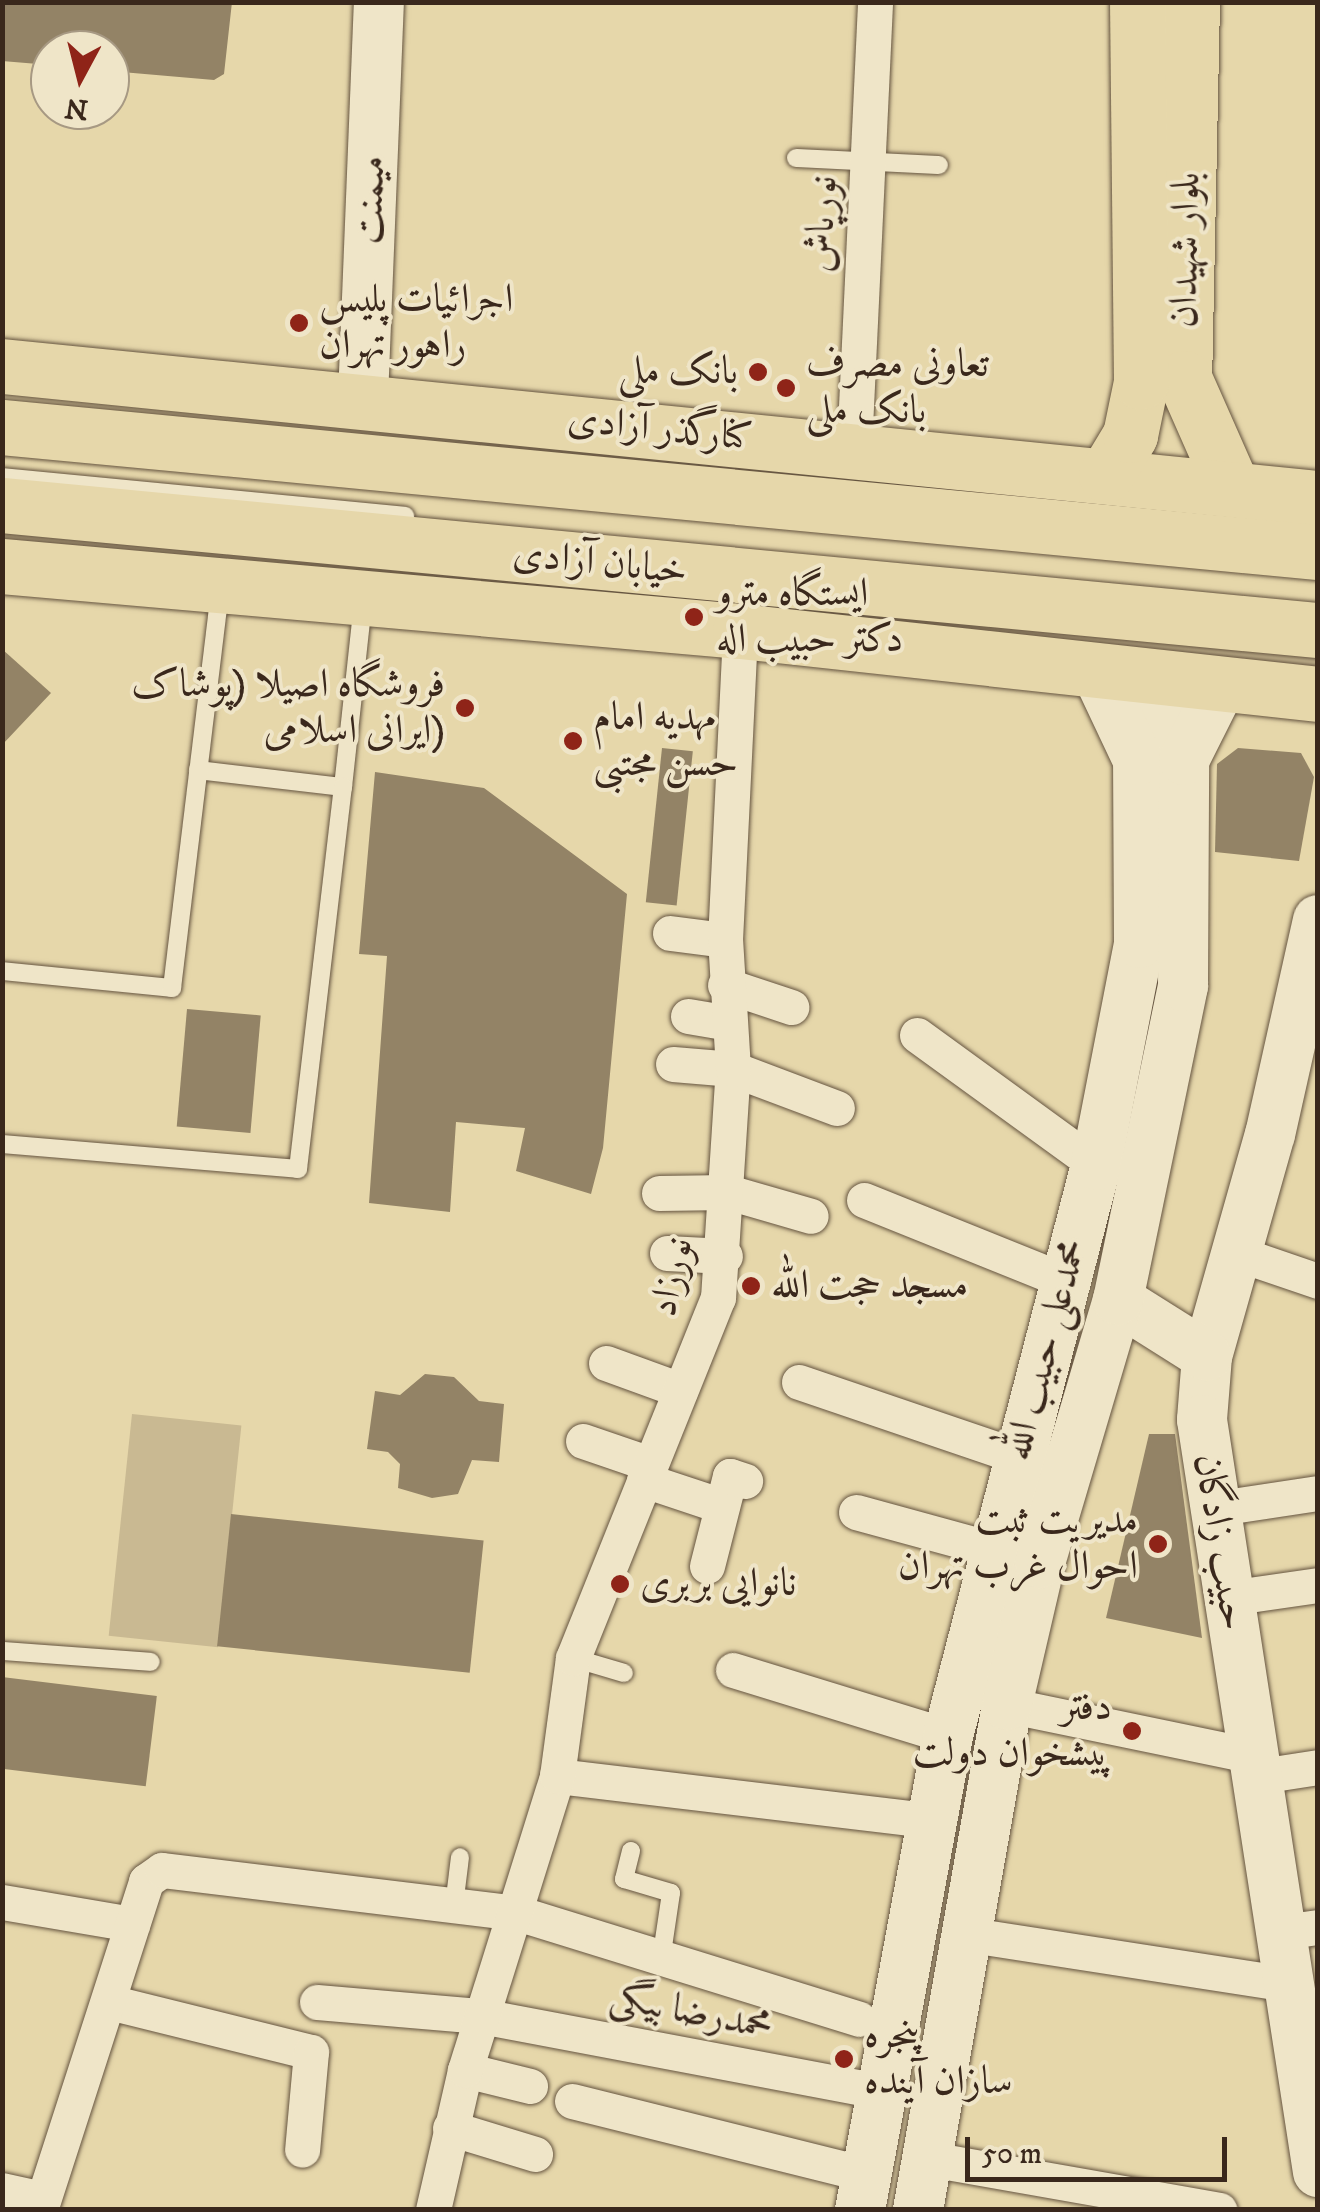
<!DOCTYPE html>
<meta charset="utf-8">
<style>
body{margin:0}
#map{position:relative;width:1320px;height:2212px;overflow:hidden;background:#e6d7aa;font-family:"IM FELL DW Pica",Amiri,serif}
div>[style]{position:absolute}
.green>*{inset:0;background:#c9b992;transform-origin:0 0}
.building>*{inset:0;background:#938366;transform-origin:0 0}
.roads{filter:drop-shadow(0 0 2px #655440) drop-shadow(0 0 2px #655440)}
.lane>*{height:18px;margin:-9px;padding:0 9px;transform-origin:9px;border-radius:9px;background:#efe5c8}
.street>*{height:35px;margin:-17.5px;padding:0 17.5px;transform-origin:17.5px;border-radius:17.5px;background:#efe5c8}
.secondary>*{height:50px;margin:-25px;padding:0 25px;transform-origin:25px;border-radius:25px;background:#efe5c8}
.primary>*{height:55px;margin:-27.5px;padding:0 27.5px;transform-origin:27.5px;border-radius:27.5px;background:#e6d7aa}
.dots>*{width:28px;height:28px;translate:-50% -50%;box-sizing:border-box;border:5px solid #efe5c8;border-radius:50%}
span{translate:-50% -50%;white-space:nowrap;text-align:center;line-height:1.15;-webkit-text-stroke:8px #efe5c8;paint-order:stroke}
.street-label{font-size:40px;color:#3a281c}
.poi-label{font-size:40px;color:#3a281c}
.left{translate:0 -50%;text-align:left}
.right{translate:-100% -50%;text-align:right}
.frame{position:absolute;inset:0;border:5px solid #3a281c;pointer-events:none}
.north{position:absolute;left:30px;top:30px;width:100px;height:100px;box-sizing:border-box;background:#efe5c8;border:2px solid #a79983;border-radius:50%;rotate:187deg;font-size:28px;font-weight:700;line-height:40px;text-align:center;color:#3a281c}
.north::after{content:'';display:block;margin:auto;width:35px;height:45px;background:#8f2418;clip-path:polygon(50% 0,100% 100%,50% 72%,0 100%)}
.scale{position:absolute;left:965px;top:2137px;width:262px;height:45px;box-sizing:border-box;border:5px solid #3a281c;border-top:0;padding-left:12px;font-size:30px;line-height:35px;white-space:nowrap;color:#3a281c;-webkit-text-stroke:8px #efe5c8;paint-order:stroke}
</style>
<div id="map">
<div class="green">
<i style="clip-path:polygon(2px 532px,657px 597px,3px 549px)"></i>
<i style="left:878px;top:611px;width:441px;height:33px;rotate:6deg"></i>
<i style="left:132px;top:1414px;width:110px;height:223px;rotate:6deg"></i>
</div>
<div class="building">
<i style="clip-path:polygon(2px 2px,232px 2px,224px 74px,214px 80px,110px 71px,110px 50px,50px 50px,50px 65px,2px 61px)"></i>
<i style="clip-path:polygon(2px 649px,51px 693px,2px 745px)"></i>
<i style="left:662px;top:748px;width:31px;height:155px;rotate:6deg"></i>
<i style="clip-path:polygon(1238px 748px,1301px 753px,1314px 777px,1299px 861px,1215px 852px,1217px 764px)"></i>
<i style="clip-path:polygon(375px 772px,484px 788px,627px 894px,603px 1148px,591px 1194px,516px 1171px,525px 1128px,456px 1122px,450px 1212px,369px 1203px,387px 956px,359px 954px)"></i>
<i style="left:187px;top:1009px;width:74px;height:118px;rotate:5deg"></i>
<i style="clip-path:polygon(425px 1374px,454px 1377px,479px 1401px,504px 1404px,499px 1462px,472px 1460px,458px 1494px,432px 1498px,398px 1488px,400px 1464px,388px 1452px,367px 1449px,375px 1391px,400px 1395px)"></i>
<i style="clip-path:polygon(1149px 1434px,1175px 1434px,1202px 1638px,1106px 1618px)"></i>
<i style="left:231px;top:1514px;width:254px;height:133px;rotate:6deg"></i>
<i style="left:2px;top:1677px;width:156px;height:91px;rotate:7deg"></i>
</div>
<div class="roads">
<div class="lane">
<i style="left:796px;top:158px;width:143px;rotate:2.8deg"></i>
<i style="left:2px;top:477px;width:405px;rotate:5.5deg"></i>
<i style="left:198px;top:770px;width:146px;rotate:6.7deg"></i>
<i style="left:343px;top:787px;width:184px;rotate:-83.8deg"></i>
<i style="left:2px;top:971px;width:171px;rotate:5.7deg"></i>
<i style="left:172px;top:988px;width:400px;rotate:-83.1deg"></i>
<i style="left:2px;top:1144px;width:297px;rotate:4.8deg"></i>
<i style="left:298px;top:1169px;width:385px;rotate:-83.3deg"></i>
<i style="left:2px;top:1651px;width:149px;rotate:4.2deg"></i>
<i style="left:573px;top:1658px;width:53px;rotate:16.4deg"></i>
<i style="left:631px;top:1851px;width:29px;rotate:104deg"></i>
<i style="left:624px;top:1879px;width:49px;rotate:16.6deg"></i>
<i style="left:671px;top:1893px;width:61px;rotate:98.5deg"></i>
<i style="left:454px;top:1906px;width:49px;rotate:-83deg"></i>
</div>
<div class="street">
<i style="left:854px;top:449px;width:447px;rotate:-87.3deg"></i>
<i style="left:670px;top:933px;width:55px;rotate:7.3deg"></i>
<i style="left:725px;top:985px;width:70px;rotate:18.4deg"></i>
<i style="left:688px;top:1016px;width:42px;rotate:9.7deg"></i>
<i style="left:917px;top:1035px;width:221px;rotate:36deg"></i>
<i style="left:673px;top:1064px;width:60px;rotate:4.8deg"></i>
<i style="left:733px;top:1069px;width:111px;rotate:20.6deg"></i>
<i style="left:659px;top:1193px;width:69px;rotate:-0.8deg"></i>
<i style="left:728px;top:1192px;width:86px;rotate:16.1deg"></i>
<i style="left:864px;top:1200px;width:217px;rotate:21.9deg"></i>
<i style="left:667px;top:1253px;width:58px;rotate:3deg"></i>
<i style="left:1239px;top:1254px;width:83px;rotate:18.9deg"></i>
<i style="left:606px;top:1363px;width:79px;rotate:20deg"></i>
<i style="left:799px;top:1382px;width:229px;rotate:18.8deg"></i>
<i style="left:583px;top:1441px;width:71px;rotate:18.9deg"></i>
<i style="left:644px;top:1480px;width:82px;rotate:18.4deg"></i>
<i style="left:1212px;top:1509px;width:107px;rotate:-8.6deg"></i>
<i style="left:856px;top:1512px;width:140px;rotate:15.3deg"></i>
<i style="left:707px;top:1566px;width:93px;rotate:-75.7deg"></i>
<i style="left:730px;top:1476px;width:16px;rotate:18deg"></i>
<i style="left:1228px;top:1598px;width:91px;rotate:-8.2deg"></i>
<i style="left:733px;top:1670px;width:225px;rotate:17.1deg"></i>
<i style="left:1007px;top:1705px;width:255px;rotate:11.7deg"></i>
<i style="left:557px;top:1776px;width:379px;rotate:6.8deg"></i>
<i style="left:1260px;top:1776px;width:59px;rotate:-8.8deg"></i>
<i style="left:2px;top:1902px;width:132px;rotate:9.6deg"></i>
<i style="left:1282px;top:1932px;width:36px;rotate:-8deg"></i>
<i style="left:971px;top:1935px;width:322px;rotate:8.8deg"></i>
<i style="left:109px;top:2002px;width:208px;rotate:13.9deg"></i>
<i style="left:311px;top:2052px;width:98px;rotate:95.2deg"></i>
<i style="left:317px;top:2002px;width:165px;rotate:4.9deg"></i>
<i style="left:481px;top:2016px;width:411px;rotate:10.7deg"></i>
<i style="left:465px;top:2070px;width:67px;rotate:13.8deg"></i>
<i style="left:572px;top:2101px;width:305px;rotate:14deg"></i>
<i style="left:450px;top:2128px;width:89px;rotate:17deg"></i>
<i style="left:930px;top:2159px;width:294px;rotate:10deg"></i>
<i style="left:2px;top:2190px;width:42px;rotate:12.4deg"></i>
<i style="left:40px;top:2210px;width:346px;rotate:-72.1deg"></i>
<i style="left:146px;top:1881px;width:19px;rotate:-35deg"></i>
<i style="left:162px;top:1870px;width:358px;rotate:6.9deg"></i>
<i style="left:517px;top:1913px;width:358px;rotate:17.2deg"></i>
<i style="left:433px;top:2210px;width:144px;rotate:-77.1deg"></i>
<i style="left:465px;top:2070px;width:308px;rotate:-72.6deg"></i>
<i style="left:557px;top:1776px;width:119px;rotate:-82.3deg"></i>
<i style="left:573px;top:1658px;width:388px;rotate:-68.1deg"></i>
<i style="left:718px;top:1298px;width:229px;rotate:-86.3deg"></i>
<i style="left:733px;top:1069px;width:129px;rotate:-93.5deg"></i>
<i style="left:725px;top:940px;width:309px;rotate:-87.2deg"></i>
</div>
<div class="secondary">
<i style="left:363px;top:398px;width:396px;rotate:-87.7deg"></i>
<i style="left:1138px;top:760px;width:30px;rotate:-81deg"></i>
<i style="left:1143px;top:730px;width:19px;rotate:-54deg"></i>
<i style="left:1154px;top:715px;width:13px"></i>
<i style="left:1167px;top:715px;width:48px;rotate:69.3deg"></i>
<i style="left:1318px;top:920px;width:219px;rotate:102.6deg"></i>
<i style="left:1270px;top:1134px;width:231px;rotate:105.8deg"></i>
<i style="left:1207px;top:1356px;width:64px;rotate:94.5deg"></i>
<i style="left:1202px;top:1420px;width:761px;rotate:81.23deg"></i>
<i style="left:1118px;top:1300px;width:105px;rotate:32.2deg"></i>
<i style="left:860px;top:2210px;width:482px;rotate:-79.5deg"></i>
<i style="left:948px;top:1736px;width:590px;rotate:-75.47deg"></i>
<i style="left:1096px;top:1165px;width:226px;rotate:-79deg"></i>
<i style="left:1139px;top:943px;width:183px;rotate:-90.3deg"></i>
<i style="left:1138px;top:760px;width:98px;rotate:-115.3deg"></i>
<i style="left:918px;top:2210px;width:513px;rotate:-80deg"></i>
<i style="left:1007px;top:1705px;width:146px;rotate:-76.9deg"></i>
<i style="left:1040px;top:1563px;width:274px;rotate:-73.5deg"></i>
<i style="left:1118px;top:1300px;width:321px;rotate:-78.3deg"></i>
<i style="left:1183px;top:986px;width:226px;rotate:-89.7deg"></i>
<i style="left:1184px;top:760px;width:85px;rotate:-63.4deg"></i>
</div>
<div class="primary">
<i style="left:1192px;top:2px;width:376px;rotate:91.2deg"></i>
<i style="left:1184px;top:378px;width:119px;rotate:66.2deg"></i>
<i style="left:2px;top:366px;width:1323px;rotate:5.73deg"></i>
<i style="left:2px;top:427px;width:1322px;rotate:5.43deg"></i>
<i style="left:1106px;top:475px;width:47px;rotate:-59deg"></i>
<i style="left:1130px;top:435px;width:54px;rotate:-78.3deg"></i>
<i style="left:1141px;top:382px;width:380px;rotate:-90.6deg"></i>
<i style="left:2px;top:505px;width:1322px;rotate:5.43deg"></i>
<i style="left:2px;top:566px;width:741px;rotate:5.03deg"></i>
<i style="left:740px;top:631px;width:581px;rotate:6.22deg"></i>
</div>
</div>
<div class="dots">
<i style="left:299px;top:323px;background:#8f2418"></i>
<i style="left:758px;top:372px;background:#8f2418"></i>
<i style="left:786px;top:388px;background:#8f2418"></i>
<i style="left:694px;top:617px;background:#8f2418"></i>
<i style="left:465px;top:708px;background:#8f2418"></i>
<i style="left:573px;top:741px;background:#8f2418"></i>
<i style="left:751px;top:1286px;background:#8f2418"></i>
<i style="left:1158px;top:1544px;background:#8f2418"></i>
<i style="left:620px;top:1584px;background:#8f2418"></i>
<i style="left:1132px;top:1731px;background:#8f2418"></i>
<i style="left:844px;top:2059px;background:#8f2418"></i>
</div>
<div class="street-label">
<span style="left:371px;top:200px;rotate:-88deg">میمنت</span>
<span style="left:822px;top:224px;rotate:-87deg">نورپاش</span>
<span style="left:1186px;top:250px;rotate:-89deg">بلوار شهیدان</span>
<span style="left:660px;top:429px;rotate:6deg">کنارگذر آزادی</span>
<span style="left:600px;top:563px;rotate:6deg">خیابان آزادی</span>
<span style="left:672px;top:1277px;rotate:-77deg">نورزاد</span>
<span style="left:1046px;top:1350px;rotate:-75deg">محمدعلی حبیب الله</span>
<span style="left:1220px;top:1542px;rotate:81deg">حبیب زادگان</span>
<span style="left:691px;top:2012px;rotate:11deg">محمدرضا بیگی</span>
</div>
<div class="poi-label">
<span class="left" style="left:319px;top:323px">اجرائیات پلیس<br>راهور تهران</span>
<span class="left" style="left:806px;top:388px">تعاونی مصرف<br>بانک ملی</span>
<span class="right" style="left:738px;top:372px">بانک ملی</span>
<span class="left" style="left:716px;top:617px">ایستگاه مترو<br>دکتر حبیب اله</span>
<span class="right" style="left:445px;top:708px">فروشگاه اصیلا (پوشاک<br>ایرانی اسلامی)</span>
<span class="left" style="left:593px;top:741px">مهدیه امام<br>حسن مجتبی</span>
<span class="left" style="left:771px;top:1286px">مسجد حجت الله</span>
<span class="right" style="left:1138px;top:1544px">مدیریت ثبت<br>احوال غرب تهران</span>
<span class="left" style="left:640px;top:1584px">نانوایی بربری</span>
<span class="right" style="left:1112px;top:1731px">دفتر<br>پیشخوان دولت</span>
<span class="left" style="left:864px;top:2059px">پنجره<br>سازان آینده</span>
</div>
<div class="frame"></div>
<div class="north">N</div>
<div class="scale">50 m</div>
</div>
